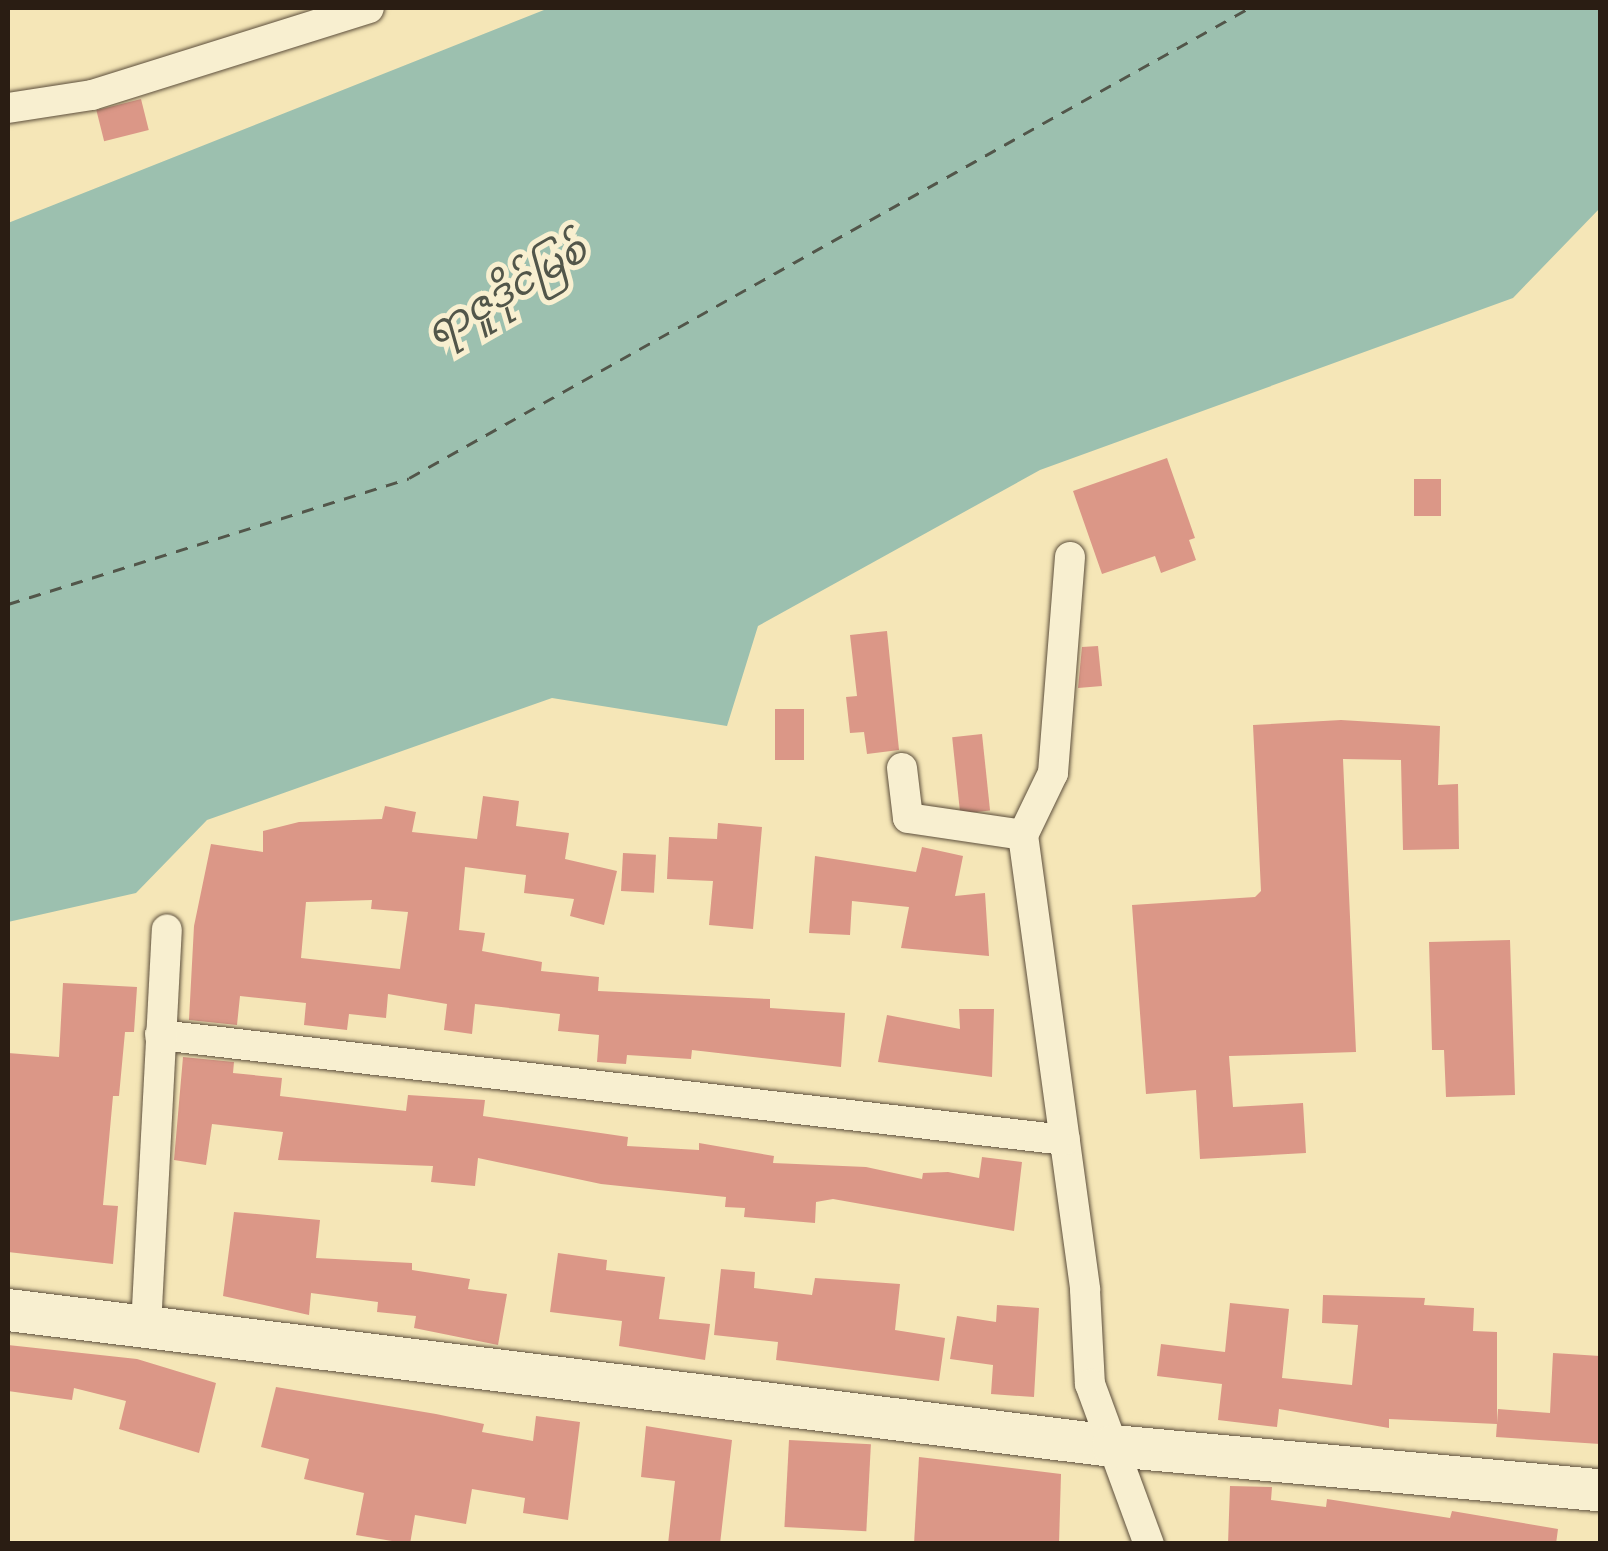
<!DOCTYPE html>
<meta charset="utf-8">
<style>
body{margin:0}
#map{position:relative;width:1608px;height:1551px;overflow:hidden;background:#f5e6b7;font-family:"IM FELL Double Pica","Noto Sans Myanmar",serif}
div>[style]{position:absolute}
.water>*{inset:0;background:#9cc0af}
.ferry>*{height:2.5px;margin-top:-1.25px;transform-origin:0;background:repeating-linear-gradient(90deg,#52564a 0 12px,transparent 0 22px)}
.building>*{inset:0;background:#db9787;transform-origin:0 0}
.roads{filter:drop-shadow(0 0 2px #5d4f3c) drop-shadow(0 0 2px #5d4f3c)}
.street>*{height:30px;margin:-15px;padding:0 15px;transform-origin:15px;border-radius:15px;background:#f8efd0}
.secondary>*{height:42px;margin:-21px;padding:0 21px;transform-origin:21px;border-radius:21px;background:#f8efd0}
span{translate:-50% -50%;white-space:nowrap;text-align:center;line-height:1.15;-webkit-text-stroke:10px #f8efd0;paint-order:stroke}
.water-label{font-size:38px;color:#52564a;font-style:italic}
.frame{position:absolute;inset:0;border:10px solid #2a1d13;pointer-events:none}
</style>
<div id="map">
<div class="water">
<i style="clip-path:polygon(549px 8px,1600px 8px,1600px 208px,1513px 298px,1040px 470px,758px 626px,727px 726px,552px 698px,207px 820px,136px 893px,8px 922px,8px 223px)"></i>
</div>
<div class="ferry">
<i style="left:8px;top:604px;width:420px;rotate:-17.4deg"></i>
<i style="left:409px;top:478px;width:963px;rotate:-29.23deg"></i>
</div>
<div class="building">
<i style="left:141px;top:99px;width:32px;height:46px;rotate:76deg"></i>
<i style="clip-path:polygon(1167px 458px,1195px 538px,1189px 540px,1196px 560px,1161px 573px,1155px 556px,1102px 574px,1073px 491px)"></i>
<i style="left:1441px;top:479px;width:37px;height:27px;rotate:90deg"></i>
<i style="clip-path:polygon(887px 631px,899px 750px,867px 754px,864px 732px,850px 733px,846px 697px,857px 696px,850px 635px)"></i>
<i style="clip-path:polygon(1098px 646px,1102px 686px,1078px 688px,1082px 647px)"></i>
<i style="left:775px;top:709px;width:29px;height:51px"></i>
<i style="clip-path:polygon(1341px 720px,1440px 726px,1438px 785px,1458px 784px,1459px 849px,1403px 850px,1401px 760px,1343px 759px,1356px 1052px,1229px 1056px,1233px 1107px,1303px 1103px,1306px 1153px,1200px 1159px,1196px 1090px,1146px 1094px,1132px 905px,1255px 897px,1261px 891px,1253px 725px)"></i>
<i style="left:982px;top:734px;width:77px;height:30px;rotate:84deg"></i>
<i style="clip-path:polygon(evenodd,483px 796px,519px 801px,516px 826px,569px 833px,565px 859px,617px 871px,604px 925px,570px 916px,574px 899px,524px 893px,526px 875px,465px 867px,459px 930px,485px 933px,482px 951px,542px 962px,541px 971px,599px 977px,598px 991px,770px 999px,770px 1008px,845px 1013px,841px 1067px,692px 1050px,691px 1059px,627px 1055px,626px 1064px,597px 1062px,599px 1035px,558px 1031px,560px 1014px,475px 1004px,472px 1034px,444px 1030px,447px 1004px,388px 994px,386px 1018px,349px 1014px,347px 1030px,304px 1025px,306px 1003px,240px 996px,237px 1025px,189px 1020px,194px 926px,211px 844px,263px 852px,263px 831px,299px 822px,382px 819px,385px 806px,416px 812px,412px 832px,477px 839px,483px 796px,372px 900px,371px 909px,408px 912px,400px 969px,301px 958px,306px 902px,372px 900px)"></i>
<i style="clip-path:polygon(718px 823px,762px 827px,753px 929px,709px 925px,713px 881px,667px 879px,669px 837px,717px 839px)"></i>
<i style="clip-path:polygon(922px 847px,963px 856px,955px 896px,985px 893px,989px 956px,901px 948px,909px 907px,852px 901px,850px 935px,809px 933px,815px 856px,916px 872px)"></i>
<i style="left:623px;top:853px;width:33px;height:38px;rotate:3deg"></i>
<i style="clip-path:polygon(1510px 940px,1515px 1095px,1446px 1097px,1444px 1050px,1432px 1050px,1429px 942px)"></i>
<i style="clip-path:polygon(63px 983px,137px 987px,134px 1032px,125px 1032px,119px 1096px,113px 1096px,103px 1205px,118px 1206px,113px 1264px,8px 1252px,8px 1053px,59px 1057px)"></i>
<i style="clip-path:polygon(959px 1009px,994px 1009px,992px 1077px,878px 1062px,887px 1015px,960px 1029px)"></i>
<i style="clip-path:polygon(183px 1057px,234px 1062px,233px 1073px,282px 1078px,280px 1096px,406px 1111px,408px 1095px,485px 1100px,483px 1116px,628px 1137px,627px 1146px,699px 1150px,699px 1143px,774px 1156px,773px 1163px,866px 1167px,922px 1179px,923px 1173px,948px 1172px,979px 1178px,982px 1157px,1022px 1162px,1014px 1231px,833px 1199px,816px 1202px,815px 1223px,744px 1217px,745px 1208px,725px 1207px,726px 1197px,601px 1184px,478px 1158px,475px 1186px,431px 1182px,433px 1166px,278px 1160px,283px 1132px,212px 1124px,206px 1165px,174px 1160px)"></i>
<i style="clip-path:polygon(234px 1212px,320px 1220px,316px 1258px,412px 1263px,412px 1270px,470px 1279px,468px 1289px,507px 1294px,498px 1345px,414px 1328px,416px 1316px,377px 1312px,378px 1302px,311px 1293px,309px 1315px,223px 1296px)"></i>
<i style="clip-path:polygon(558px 1253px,607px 1260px,606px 1270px,665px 1277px,659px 1319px,710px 1324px,705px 1360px,619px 1346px,622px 1321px,550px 1312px)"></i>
<i style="clip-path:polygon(721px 1269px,755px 1272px,754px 1288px,812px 1295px,815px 1278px,900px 1284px,895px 1330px,945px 1338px,939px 1381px,776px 1360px,778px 1342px,714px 1335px)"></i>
<i style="clip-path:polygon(1323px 1295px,1425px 1298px,1424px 1305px,1474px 1308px,1473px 1331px,1497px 1332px,1497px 1424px,1389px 1419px,1389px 1428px,1279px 1409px,1277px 1427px,1218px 1420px,1222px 1384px,1157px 1376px,1161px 1344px,1225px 1352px,1230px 1303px,1289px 1309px,1282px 1378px,1352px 1385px,1358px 1325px,1322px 1323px)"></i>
<i style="clip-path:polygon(997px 1305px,1039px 1308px,1034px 1397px,991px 1394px,993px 1365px,950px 1359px,957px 1316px,996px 1322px)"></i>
<i style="clip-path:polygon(8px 1345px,137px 1359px,216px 1383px,199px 1453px,119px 1429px,126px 1401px,74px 1388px,72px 1400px,8px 1391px)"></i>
<i style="clip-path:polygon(1553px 1353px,1600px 1356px,1600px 1444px,1496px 1437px,1498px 1409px,1550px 1413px)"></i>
<i style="clip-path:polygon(276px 1387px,436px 1414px,484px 1424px,482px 1432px,533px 1441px,536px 1416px,580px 1422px,568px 1520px,523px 1513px,525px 1498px,472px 1489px,466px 1524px,415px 1515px,410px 1544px,356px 1535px,364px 1493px,304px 1479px,309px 1459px,261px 1447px)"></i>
<i style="clip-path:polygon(646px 1426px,732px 1440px,720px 1544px,668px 1544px,675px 1481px,641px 1477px)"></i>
<i style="left:789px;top:1440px;width:82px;height:87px;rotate:3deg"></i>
<i style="clip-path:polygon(919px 1457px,1061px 1474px,1059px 1544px,914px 1544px)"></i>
<i style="clip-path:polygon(1230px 1486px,1272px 1487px,1271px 1500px,1326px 1507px,1327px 1499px,1450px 1518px,1452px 1511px,1558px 1529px,1556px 1544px,1228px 1544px)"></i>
</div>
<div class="roads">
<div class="street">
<i style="left:8px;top:108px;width:85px;rotate:-8.8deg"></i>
<i style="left:92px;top:95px;width:290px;rotate:-17.4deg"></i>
<i style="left:1070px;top:557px;width:217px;rotate:94.5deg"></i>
<i style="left:1053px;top:773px;width:69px;rotate:115.8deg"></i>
<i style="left:1023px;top:835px;width:459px;rotate:82.2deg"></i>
<i style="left:1085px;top:1290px;width:94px;rotate:87deg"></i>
<i style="left:1090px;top:1384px;width:171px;rotate:69.8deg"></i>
<i style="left:902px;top:768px;width:50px;rotate:83.2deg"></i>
<i style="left:908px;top:818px;width:116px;rotate:8.4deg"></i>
<i style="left:160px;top:1035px;width:911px;rotate:6.62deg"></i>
<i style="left:146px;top:1327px;width:398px;rotate:-87deg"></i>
</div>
<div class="secondary">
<i style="left:8px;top:1310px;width:1113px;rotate:7.02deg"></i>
<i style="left:1113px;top:1446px;width:489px;rotate:5.2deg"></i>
</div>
</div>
<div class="water-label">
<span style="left:507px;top:292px;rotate:-30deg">ရာဇူဒိုင်မြစ်</span>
</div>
<div class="frame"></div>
</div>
